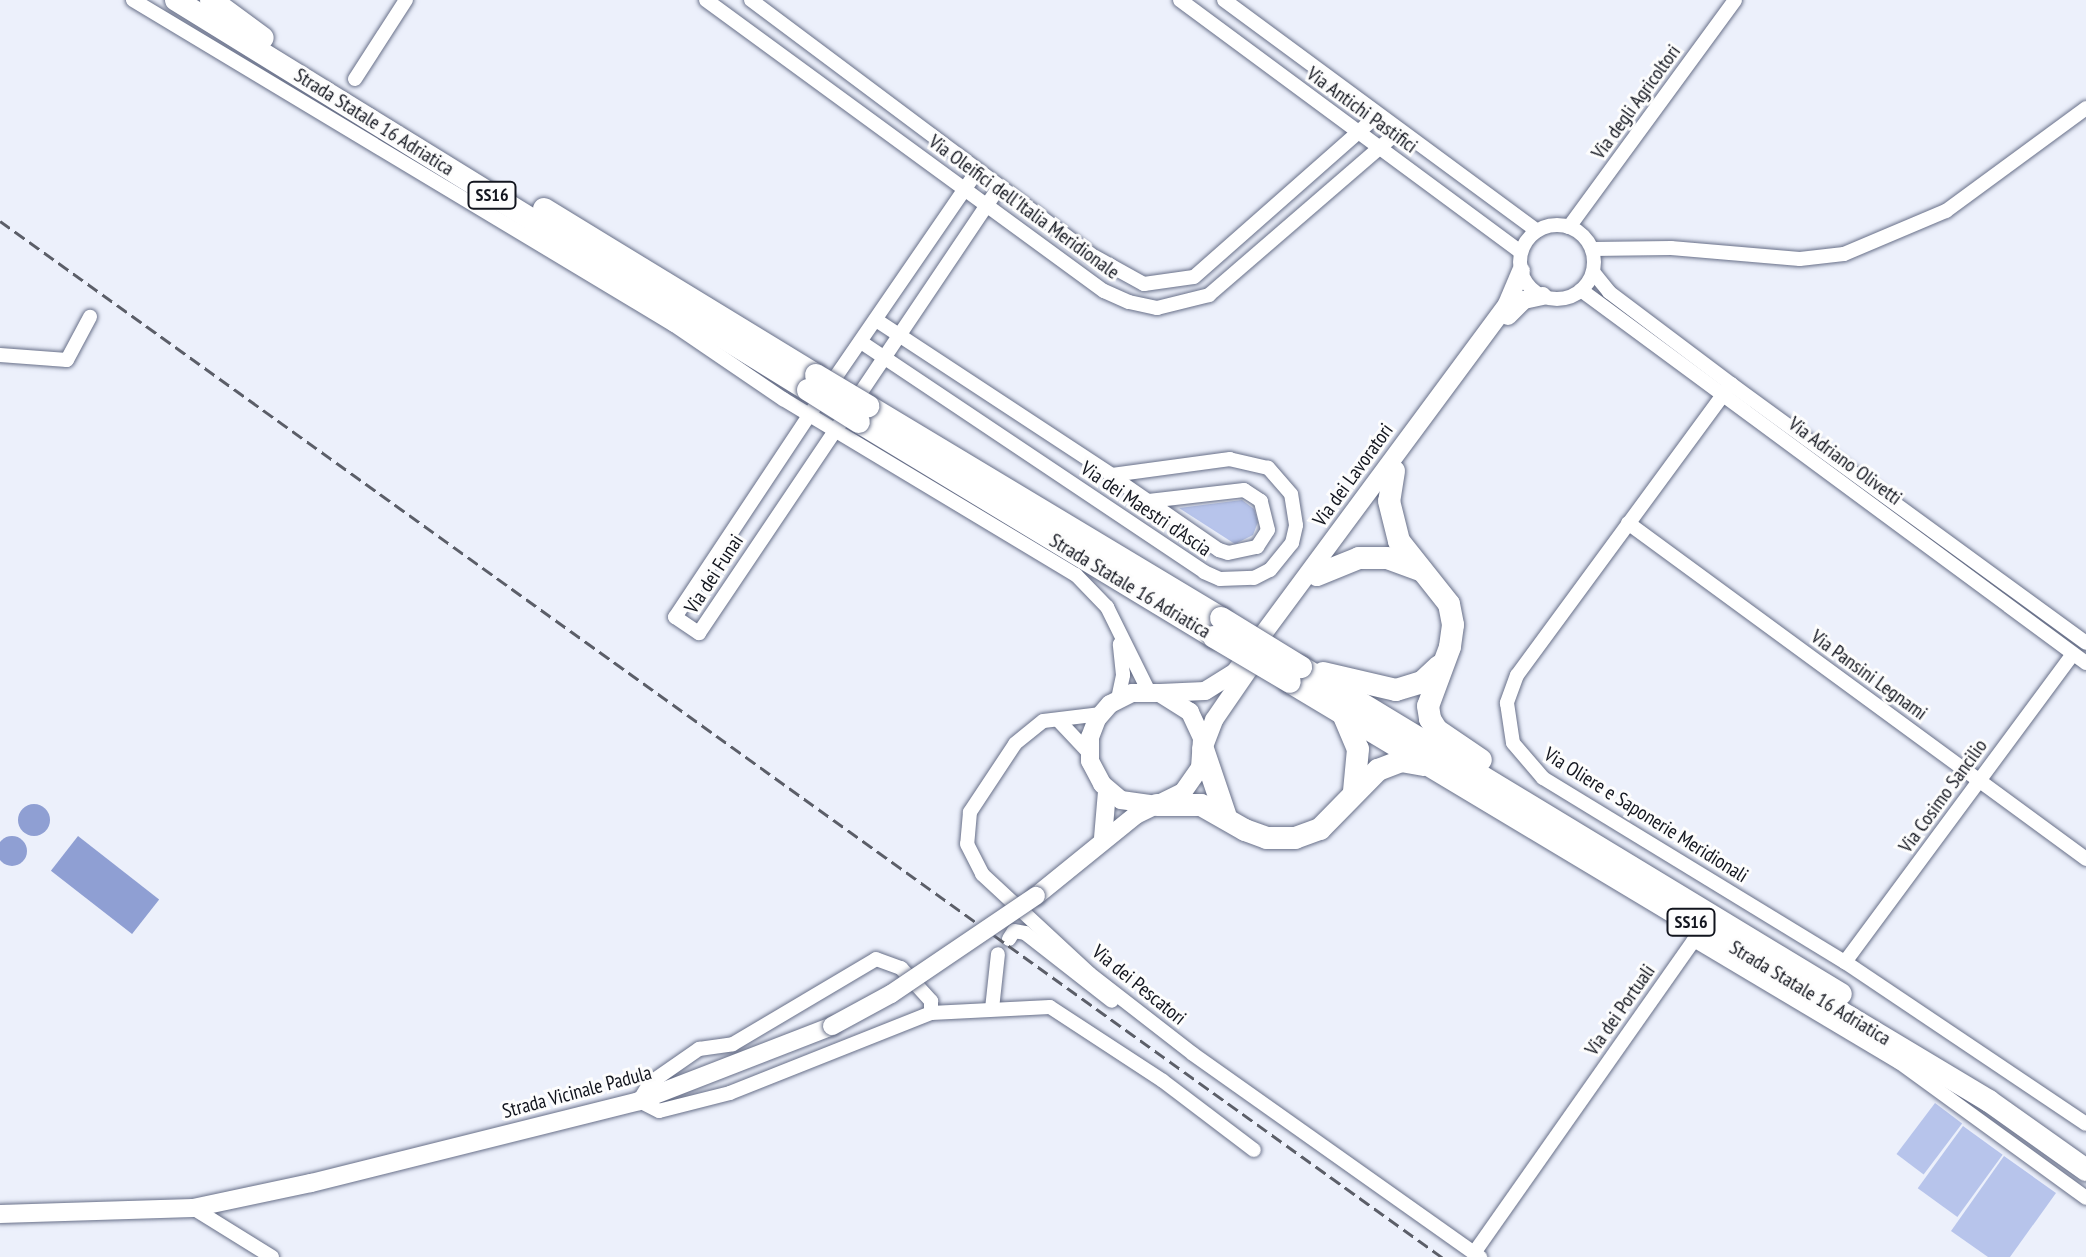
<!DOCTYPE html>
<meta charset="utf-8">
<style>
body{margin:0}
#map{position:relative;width:2086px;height:1257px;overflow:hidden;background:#ecf0fb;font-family:"PT Sans Narrow",sans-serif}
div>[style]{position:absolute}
.green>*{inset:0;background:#b7c4eb;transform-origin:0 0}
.water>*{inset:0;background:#8f9fd3;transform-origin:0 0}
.round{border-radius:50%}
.roads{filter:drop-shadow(0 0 2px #676f88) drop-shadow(0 0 2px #676f88)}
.minor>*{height:14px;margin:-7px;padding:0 7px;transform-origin:7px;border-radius:7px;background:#fff}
.minor>.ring{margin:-7px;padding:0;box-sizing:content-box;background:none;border:14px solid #fff;border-radius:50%}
.major>*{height:18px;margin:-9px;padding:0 9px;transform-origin:9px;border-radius:9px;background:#fff}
.highway>*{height:22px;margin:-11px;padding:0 11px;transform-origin:11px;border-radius:11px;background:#fff}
.rail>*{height:3px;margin-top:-1.5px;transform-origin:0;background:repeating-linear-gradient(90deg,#5b5e68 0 12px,transparent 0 18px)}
.bridges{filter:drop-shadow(0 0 2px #676f88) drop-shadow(0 0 2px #676f88)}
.major-bridge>*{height:18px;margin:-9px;padding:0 9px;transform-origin:9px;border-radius:9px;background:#fff}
.highway-bridge>*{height:22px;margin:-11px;padding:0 11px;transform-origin:11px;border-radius:11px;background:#fff}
span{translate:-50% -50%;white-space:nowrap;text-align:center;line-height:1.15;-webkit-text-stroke:6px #fdfdfd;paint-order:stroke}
.shield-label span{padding:2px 6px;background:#fdfdfd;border:2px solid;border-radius:6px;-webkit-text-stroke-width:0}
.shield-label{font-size:18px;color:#12151e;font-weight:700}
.street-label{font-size:20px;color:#12151e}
</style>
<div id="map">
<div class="green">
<i style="clip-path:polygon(1242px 500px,1254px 509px,1258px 522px,1253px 535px,1235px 544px,1179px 508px)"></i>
<i style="left:1935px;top:1103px;width:34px;height:64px;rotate:37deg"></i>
<i style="left:1963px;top:1126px;width:49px;height:77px;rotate:36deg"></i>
<i style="clip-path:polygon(2004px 1156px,2056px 1193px,2010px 1257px,1988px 1257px,1951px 1231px)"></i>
</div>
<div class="water">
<i class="round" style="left:18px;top:804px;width:32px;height:32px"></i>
<i class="round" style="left:-3px;top:836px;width:30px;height:30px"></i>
<i style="left:78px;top:836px;width:103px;height:44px;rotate:38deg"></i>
</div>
<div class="roads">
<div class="minor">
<i style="left:133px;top:0;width:631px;rotate:30.99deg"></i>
<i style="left:674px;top:325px;width:132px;rotate:34.2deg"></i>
<i style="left:783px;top:399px;width:342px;rotate:31deg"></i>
<i style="left:1076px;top:575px;width:45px;rotate:45.9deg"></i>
<i style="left:1107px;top:607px;width:95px;rotate:63.7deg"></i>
<i style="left:706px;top:0;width:493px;rotate:36.2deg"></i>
<i style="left:1104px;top:291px;width:27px;rotate:24deg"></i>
<i style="left:1129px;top:302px;width:29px;rotate:12deg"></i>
<i style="left:1157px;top:308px;width:54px;rotate:-14deg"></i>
<i style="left:1209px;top:295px;width:251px;rotate:-40.8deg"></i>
<i style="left:751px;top:0;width:429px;rotate:36.8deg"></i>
<i style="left:1095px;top:257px;width:56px;rotate:28.9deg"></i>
<i style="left:1144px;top:284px;width:50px;rotate:-8deg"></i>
<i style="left:1194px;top:277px;width:245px;rotate:-41.4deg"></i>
<i style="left:1180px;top:0;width:424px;rotate:36.5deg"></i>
<i style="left:1224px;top:0;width:389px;rotate:36.4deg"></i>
<i style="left:355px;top:79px;width:94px;rotate:-57.2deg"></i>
<i class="ring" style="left:1520px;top:225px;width:60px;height:60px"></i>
<i style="left:1569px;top:227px;width:281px;rotate:-53.8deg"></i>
<i style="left:1592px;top:249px;width:79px;rotate:-0.7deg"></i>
<i style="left:1671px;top:248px;width:129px;rotate:4.9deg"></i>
<i style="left:1800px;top:259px;width:44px;rotate:-6.5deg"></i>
<i style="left:1844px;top:254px;width:111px;rotate:-22.9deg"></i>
<i style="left:1946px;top:211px;width:174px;rotate:-36.3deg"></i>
<i style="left:1593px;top:272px;width:26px;rotate:51deg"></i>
<i style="left:1609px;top:292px;width:153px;rotate:37deg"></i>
<i style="left:1731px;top:384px;width:439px;rotate:36.1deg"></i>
<i style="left:1581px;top:290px;width:628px;rotate:36.45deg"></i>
<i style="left:861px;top:342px;width:413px;rotate:33.8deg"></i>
<i style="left:1204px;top:572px;width:17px;rotate:24deg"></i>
<i style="left:1220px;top:579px;width:34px;rotate:-2deg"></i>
<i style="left:1254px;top:578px;width:18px;rotate:-27deg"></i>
<i style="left:1270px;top:570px;width:35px;rotate:-51deg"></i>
<i style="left:1292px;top:543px;width:18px;rotate:-77deg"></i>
<i style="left:1296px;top:525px;width:31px;rotate:-99deg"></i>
<i style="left:1291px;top:494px;width:35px;rotate:-131deg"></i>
<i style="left:1268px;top:468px;width:39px;rotate:-167deg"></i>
<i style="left:1230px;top:459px;width:119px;rotate:172.3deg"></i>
<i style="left:1112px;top:475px;width:282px;rotate:-146.7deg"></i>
<i style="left:0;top:355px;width:67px;rotate:4.3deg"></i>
<i style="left:67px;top:360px;width:49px;rotate:-61.9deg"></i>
<i style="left:1731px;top:384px;width:361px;rotate:126.3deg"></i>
<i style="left:1517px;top:675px;width:30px;rotate:110deg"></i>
<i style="left:1507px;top:703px;width:40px;rotate:81.5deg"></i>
<i style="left:1513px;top:743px;width:46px;rotate:49.4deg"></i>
<i style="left:1543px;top:778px;width:354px;rotate:31.4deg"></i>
<i style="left:1845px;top:962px;width:290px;rotate:33.9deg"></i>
<i style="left:828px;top:388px;width:263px;rotate:-55.5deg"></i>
<i style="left:814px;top:408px;width:251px;rotate:123.6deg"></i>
<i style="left:675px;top:617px;width:29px;rotate:34deg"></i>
<i style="left:699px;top:633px;width:538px;rotate:-56.07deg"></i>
<i style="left:1113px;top:477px;width:129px;rotate:34.6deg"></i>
<i style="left:1219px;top:550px;width:9px;rotate:18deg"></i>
<i style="left:1228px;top:553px;width:30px;rotate:-12deg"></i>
<i style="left:1257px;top:547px;width:20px;rotate:-57deg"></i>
<i style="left:1268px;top:530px;width:30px;rotate:-104deg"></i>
<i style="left:1261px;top:501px;width:20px;rotate:-147deg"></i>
<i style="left:1244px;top:490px;width:96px;rotate:173.4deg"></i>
<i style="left:1628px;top:523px;width:568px;rotate:36.26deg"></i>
<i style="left:1118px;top:699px;width:25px;rotate:-78deg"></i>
<i style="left:1123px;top:675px;width:31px;rotate:-96deg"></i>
<i style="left:1101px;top:714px;width:58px;rotate:173.1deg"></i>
<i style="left:1043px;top:721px;width:36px;rotate:141deg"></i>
<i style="left:1015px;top:744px;width:82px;rotate:123.5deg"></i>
<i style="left:970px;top:812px;width:32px;rotate:95deg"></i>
<i style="left:967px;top:844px;width:34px;rotate:63deg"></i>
<i style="left:982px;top:874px;width:147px;rotate:42.8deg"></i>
<i style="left:1090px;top:974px;width:130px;rotate:37.8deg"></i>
<i style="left:1193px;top:1054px;width:352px;rotate:35.3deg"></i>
<i style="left:1059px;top:721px;width:44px;rotate:46.8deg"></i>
<i style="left:1009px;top:939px;width:9px;rotate:-58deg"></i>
<i style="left:1014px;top:931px;width:11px;rotate:10deg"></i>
<i style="left:1025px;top:933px;width:110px;rotate:38deg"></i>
<i style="left:876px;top:959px;width:27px;rotate:20deg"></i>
<i style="left:901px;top:968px;width:45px;rotate:47.7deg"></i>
<i style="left:931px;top:1001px;width:12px;rotate:90deg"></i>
<i style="left:931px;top:1013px;width:216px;rotate:158.3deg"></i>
<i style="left:730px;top:1093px;width:73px;rotate:165.8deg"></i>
<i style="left:659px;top:1111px;width:22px;rotate:-153deg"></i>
<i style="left:639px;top:1101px;width:21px;rotate:-59deg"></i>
<i style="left:650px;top:1083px;width:60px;rotate:-34.8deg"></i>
<i style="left:699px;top:1049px;width:34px;rotate:-8deg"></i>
<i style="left:733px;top:1044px;width:166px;rotate:-30.7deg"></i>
<i style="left:1845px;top:962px;width:383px;rotate:-53.5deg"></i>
<i style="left:992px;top:1009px;width:55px;rotate:-83.8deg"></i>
<i style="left:931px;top:1013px;width:119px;rotate:-2.9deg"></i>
<i style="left:1050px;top:1007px;width:135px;rotate:33.2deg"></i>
<i style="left:1163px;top:1081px;width:114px;rotate:37.2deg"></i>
<i style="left:193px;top:1208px;width:93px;rotate:31.8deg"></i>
<i style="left:1474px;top:1253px;width:383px;rotate:-54.9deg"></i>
<i style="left:1694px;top:940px;width:239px;rotate:30.8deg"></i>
<i style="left:1899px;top:1062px;width:231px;rotate:36deg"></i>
</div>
<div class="major">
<i style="left:1508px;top:316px;width:23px;rotate:-45deg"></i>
<i style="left:1524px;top:300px;width:19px;rotate:-12deg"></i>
<i style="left:1160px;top:693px;width:45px;rotate:-2.5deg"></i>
<i style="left:1205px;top:691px;width:36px;rotate:-32deg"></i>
<i style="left:1235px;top:672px;width:458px;rotate:-53.5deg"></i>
<i style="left:1507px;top:304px;width:36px;rotate:-67deg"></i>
<i style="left:1203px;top:749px;width:31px;rotate:-69deg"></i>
<i style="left:1214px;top:720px;width:62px;rotate:-55.5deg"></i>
<i style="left:1103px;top:838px;width:47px;rotate:-85.1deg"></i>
<i style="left:1036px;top:896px;width:129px;rotate:-39deg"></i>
<i style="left:1136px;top:815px;width:52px;rotate:-26.1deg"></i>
<i style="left:1183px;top:792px;width:29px;rotate:-55deg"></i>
<i style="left:1200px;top:768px;width:30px;rotate:-86deg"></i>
<i style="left:1202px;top:738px;width:29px;rotate:-115deg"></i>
<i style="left:1190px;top:712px;width:36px;rotate:-148deg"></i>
<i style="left:1160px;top:693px;width:28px;rotate:180deg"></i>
<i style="left:1132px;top:693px;width:25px;rotate:153deg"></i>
<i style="left:1110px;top:704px;width:20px;rotate:131deg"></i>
<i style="left:1097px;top:719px;width:19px;rotate:111deg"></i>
<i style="left:1090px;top:737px;width:24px;rotate:90deg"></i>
<i style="left:1090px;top:761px;width:26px;rotate:62deg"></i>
<i style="left:1102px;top:784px;width:25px;rotate:40deg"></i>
<i style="left:1121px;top:800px;width:36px;rotate:8deg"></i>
<i style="left:0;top:1214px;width:193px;rotate:-1.8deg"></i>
<i style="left:193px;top:1208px;width:121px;rotate:-12deg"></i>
<i style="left:311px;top:1183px;width:338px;rotate:-14deg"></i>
<i style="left:639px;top:1101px;width:207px;rotate:-21.2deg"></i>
</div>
<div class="highway">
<i style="left:176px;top:0;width:743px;rotate:31.68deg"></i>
<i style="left:211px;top:0;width:64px;rotate:36.2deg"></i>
<i style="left:544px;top:209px;width:319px;rotate:31.4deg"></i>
<i style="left:868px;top:406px;width:412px;rotate:31deg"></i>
<i style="left:859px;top:422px;width:415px;rotate:31.2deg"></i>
<i style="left:1394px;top:471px;width:30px;rotate:99deg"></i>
<i style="left:1389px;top:501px;width:41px;rotate:76deg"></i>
<i style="left:1399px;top:541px;width:80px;rotate:51.6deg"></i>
<i style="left:1449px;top:604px;width:21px;rotate:79deg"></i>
<i style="left:1453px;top:625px;width:22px;rotate:98deg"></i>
<i style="left:1450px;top:647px;width:63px;rotate:110.4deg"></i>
<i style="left:1428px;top:706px;width:13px;rotate:81deg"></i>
<i style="left:1430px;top:719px;width:13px;rotate:58deg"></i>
<i style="left:1437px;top:730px;width:53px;rotate:34.3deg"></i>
<i style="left:1317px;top:575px;width:45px;rotate:-22deg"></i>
<i style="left:1359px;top:558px;width:28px"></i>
<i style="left:1387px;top:558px;width:37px;rotate:20deg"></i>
<i style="left:1301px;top:667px;width:631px;rotate:31.2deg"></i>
<i style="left:1323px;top:673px;width:75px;rotate:13.1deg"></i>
<i style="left:1396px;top:690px;width:27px;rotate:-17deg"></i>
<i style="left:1422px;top:682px;width:23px;rotate:-43deg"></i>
<i style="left:1290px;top:682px;width:815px;rotate:30.94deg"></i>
<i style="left:1989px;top:1101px;width:119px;rotate:35.4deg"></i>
<i style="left:1343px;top:714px;width:38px;rotate:67deg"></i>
<i style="left:1358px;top:749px;width:42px;rotate:95.4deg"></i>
<i style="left:1203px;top:749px;width:72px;rotate:71.3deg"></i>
<i style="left:1157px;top:805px;width:44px"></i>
<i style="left:1201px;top:805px;width:51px;rotate:29.6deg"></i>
<i style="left:1245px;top:830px;width:23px;rotate:20deg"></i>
<i style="left:1267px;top:838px;width:28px"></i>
<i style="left:1295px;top:838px;width:27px;rotate:-20deg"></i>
<i style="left:1320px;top:829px;width:83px;rotate:-45.5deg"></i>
<i style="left:1378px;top:770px;width:25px;rotate:-21deg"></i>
<i style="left:1401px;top:761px;width:23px;rotate:10deg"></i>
</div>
</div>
<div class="rail">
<i style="left:0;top:221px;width:1776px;rotate:35.7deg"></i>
</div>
<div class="bridges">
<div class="major-bridge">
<i style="left:832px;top:1026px;width:67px;rotate:-28.5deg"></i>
<i style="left:891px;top:994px;width:175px;rotate:-34.1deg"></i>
</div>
<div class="highway-bridge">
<i style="left:816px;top:375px;width:61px;rotate:30.8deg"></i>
<i style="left:808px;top:390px;width:60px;rotate:32.1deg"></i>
<i style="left:1221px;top:618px;width:94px;rotate:31.5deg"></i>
<i style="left:1214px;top:637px;width:88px;rotate:30.6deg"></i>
</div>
</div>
<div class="shield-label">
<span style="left:492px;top:195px">SS16</span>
<span style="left:1691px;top:922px">SS16</span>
</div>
<div class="street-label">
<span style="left:1636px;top:102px;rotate:-54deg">Via degli Agricoltori</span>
<span style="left:1362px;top:110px;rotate:36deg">Via Antichi Pastifici</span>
<span style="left:374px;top:122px;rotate:32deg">Strada Statale 16 Adriatica</span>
<span style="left:1024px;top:207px;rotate:36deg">Via Oleifici dell'Italia Meridionale</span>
<span style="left:1845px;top:461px;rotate:36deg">Via Adriano Olivetti</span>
<span style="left:1353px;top:475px;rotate:-54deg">Via dei Lavoratori</span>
<span style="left:1146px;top:509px;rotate:34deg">Via dei Maestri d’Ascia</span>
<span style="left:714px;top:574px;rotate:-57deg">Via dei Funai</span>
<span style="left:1130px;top:586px;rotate:31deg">Strada Statale 16 Adriatica</span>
<span style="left:1869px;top:675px;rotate:36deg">Via Pansini Legnami</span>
<span style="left:1943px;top:796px;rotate:-54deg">Via Cosimo Sancilio</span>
<span style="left:1646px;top:815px;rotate:32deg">Via Oliere e Saponerie Meridionali</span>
<span style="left:1139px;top:985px;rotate:39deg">Via dei Pescatori</span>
<span style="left:1810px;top:993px;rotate:31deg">Strada Statale 16 Adriatica</span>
<span style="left:1620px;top:1010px;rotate:-55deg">Via dei Portuali</span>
<span style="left:577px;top:1092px;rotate:-15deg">Strada Vicinale Padula</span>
</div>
</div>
